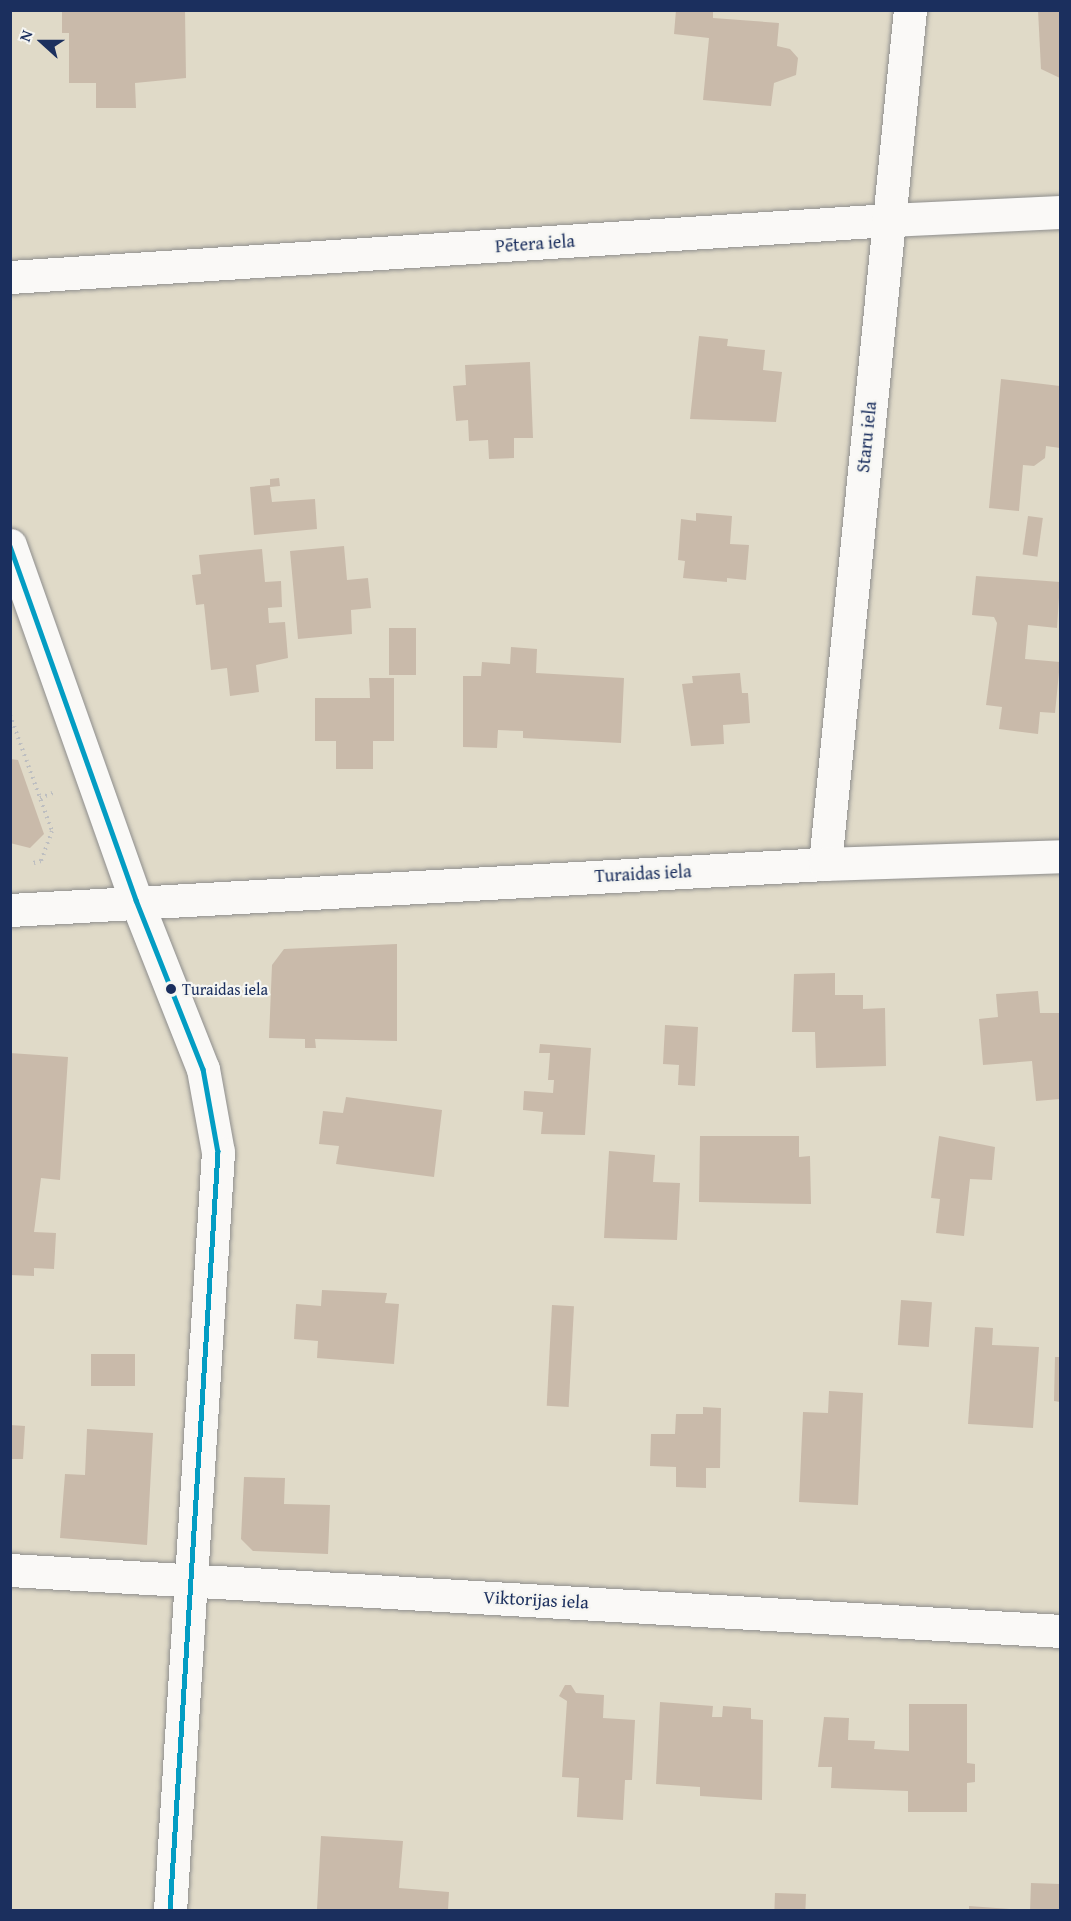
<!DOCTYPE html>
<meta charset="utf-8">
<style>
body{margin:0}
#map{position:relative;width:1071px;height:1921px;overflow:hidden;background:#e0dac8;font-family:"Gentium Book Plus",serif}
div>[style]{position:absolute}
.building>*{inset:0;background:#c9baaa;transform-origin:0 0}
.path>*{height:4px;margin-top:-2px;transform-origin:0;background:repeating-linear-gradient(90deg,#bdbec0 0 1.5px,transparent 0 6px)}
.roads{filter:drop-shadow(0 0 2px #8e8e8d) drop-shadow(0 0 2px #8e8e8d)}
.minor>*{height:33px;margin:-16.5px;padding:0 16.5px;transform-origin:16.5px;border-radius:16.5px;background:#faf9f7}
.bus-1>*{height:4.5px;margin:-2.25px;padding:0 2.25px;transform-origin:2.25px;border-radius:2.25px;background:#039dc3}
.dots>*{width:16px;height:16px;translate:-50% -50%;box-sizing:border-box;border:3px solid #f6f6f2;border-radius:50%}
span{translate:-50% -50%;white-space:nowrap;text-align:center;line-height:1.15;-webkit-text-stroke:4.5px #f6f6f2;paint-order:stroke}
.bus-label{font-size:16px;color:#1b2f5e}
.left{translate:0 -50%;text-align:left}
.street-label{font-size:18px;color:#1b2f5e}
.frame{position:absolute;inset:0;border:12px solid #1b2f5e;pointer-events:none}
.north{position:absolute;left:12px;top:12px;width:60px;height:60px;-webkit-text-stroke:4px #f6f6f2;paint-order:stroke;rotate:291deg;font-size:16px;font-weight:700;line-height:24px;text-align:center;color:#1b2f5e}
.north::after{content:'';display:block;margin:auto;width:21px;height:27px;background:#1b2f5e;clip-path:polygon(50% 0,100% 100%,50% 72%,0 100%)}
</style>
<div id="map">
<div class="building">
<i style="clip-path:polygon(62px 10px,185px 10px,186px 78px,135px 83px,136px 108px,96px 108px,96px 83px,69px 83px,69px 33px,62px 33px)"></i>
<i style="clip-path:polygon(676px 10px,713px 10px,713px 18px,779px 23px,777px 46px,790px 49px,798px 58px,796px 75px,774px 83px,771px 106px,703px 100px,709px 38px,674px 34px)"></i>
<i style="clip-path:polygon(1038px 10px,1060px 10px,1060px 78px,1041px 69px)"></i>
<i style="clip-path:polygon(699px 336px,728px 339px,727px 346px,765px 350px,763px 370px,782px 372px,776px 422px,690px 419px)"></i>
<i style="clip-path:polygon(530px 362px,533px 438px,514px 438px,514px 458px,489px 459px,488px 440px,469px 441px,468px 420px,456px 421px,453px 386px,466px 385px,465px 365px)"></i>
<i style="clip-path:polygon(1001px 379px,1060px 386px,1060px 448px,1046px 446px,1045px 458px,1034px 466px,1023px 465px,1019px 511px,989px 508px)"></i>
<i style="clip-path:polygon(279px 478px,280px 486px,270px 487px,272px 502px,315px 499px,317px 529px,254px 535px,250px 487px,270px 485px,270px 479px)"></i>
<i style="clip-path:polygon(696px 513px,732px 516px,730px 544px,749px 545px,746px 580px,727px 578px,727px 582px,683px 578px,685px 561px,678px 560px,681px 519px,696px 521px)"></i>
<i style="left:1028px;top:516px;width:15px;height:39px;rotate:8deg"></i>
<i style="clip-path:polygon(344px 546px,347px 580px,368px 578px,371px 608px,351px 610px,352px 634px,298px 639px,290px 551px)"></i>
<i style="clip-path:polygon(262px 549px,265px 582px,281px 581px,282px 607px,268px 608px,269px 623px,285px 622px,288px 658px,256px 665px,259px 692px,230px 696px,227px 668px,211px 670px,204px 604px,196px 605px,192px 575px,201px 574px,199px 555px)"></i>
<i style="clip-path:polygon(976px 576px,1060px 582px,1057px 628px,1028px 625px,1025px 659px,1060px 662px,1055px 713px,1040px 712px,1038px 734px,999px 729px,1002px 707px,986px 705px,997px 623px,994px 617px,972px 615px)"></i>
<i style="left:389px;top:628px;width:27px;height:47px"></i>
<i style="clip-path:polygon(511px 647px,537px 649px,536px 673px,624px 678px,621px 743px,523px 738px,523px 731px,498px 730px,497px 748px,463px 747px,463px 676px,481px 676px,482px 662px,510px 664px)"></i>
<i style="clip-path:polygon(740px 673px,742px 693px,748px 693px,750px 723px,723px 725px,724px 744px,691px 746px,682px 684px,693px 683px,692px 676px)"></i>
<i style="clip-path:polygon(369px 678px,394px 678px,394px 741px,373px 741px,373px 769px,336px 769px,336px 741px,315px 741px,315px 698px,370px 698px)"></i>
<i style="clip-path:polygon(10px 759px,18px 760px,44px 834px,30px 848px,10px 843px)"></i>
<i style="clip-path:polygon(397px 944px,397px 1041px,315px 1039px,316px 1048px,305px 1048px,305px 1039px,269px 1038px,272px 965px,284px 949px)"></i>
<i style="clip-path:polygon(835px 973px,835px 995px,863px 995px,863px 1009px,885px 1008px,886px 1066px,816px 1068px,815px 1032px,792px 1032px,794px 974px)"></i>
<i style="clip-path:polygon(1038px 991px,1040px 1013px,1059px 1013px,1060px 1099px,1036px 1101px,1032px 1061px,983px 1065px,979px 1019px,998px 1017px,996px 994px)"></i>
<i style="clip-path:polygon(665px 1025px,698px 1027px,695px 1086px,678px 1085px,679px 1065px,663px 1064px)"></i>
<i style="clip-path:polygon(540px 1044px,591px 1048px,585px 1135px,541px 1134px,543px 1112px,523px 1110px,524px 1091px,553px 1093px,554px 1080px,548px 1080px,550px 1053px,539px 1053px)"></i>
<i style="clip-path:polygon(10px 1053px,68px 1057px,60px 1180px,41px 1178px,34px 1232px,56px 1233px,54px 1269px,34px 1268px,34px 1276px,10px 1275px)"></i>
<i style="clip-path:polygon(346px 1097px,442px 1110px,434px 1177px,336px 1164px,339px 1146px,319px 1144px,323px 1111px,343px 1113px)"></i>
<i style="clip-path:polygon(700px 1136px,799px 1136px,799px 1157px,810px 1156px,811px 1204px,699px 1202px)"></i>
<i style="clip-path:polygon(939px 1136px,995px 1147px,992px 1180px,970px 1179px,964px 1236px,936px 1233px,940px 1199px,931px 1198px)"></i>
<i style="clip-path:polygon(609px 1151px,655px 1155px,653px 1182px,680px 1183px,677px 1240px,604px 1238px)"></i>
<i style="clip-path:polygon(322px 1290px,387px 1293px,385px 1303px,399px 1304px,394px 1364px,317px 1358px,318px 1341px,294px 1339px,296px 1304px,321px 1306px)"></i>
<i style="left:901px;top:1300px;width:31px;height:45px;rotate:4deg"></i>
<i style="left:552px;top:1305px;width:22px;height:101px;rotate:3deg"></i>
<i style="clip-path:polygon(975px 1327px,993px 1328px,992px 1345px,1039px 1347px,1033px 1428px,968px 1424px)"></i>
<i style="left:91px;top:1354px;width:44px;height:32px"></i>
<i style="clip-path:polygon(1055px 1357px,1060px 1357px,1060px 1402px,1054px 1401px)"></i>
<i style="clip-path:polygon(829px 1391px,863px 1393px,858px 1505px,799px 1502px,803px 1412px,828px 1413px)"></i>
<i style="clip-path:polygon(703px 1407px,721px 1408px,720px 1468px,706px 1468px,706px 1488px,676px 1487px,676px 1467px,650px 1466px,651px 1434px,675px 1434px,676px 1414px,703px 1414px)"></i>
<i style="clip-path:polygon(10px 1425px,25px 1426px,23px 1459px,10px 1459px)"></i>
<i style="clip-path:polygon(87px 1429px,153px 1433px,147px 1545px,60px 1538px,65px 1474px,85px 1475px)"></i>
<i style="clip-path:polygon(244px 1477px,285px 1478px,284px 1504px,330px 1505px,328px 1554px,253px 1551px,241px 1539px)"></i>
<i style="clip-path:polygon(565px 1685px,571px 1685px,576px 1693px,604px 1695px,603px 1718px,635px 1720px,632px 1780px,625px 1780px,623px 1820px,577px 1817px,579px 1778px,562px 1777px,567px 1701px,559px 1696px)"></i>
<i style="clip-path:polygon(660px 1702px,713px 1706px,712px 1717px,722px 1717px,723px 1706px,751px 1708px,751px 1719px,763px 1720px,762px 1800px,700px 1796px,700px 1787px,656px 1784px)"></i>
<i style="clip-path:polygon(909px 1704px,967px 1704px,967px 1763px,975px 1764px,975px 1782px,967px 1783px,967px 1812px,908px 1812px,908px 1791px,831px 1788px,832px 1767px,818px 1767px,824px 1717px,849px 1718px,848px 1740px,875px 1741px,874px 1749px,909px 1751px)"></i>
<i style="clip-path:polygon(321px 1836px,403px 1841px,399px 1888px,449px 1892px,448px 1910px,317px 1909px)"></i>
<i style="left:1031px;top:1883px;width:29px;height:27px;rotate:2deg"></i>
<i style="left:775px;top:1893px;width:31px;height:17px;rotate:2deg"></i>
<i style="clip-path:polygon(969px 1906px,1010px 1909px,1010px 1910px,969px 1910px)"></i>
</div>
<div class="path">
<i style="left:10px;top:715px;width:123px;rotate:70.1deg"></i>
<i style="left:52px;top:831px;width:32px;rotate:110deg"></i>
<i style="left:41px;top:861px;width:8px;rotate:166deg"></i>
<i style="left:40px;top:798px;width:14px;rotate:-21deg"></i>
</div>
<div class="roads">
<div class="minor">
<i style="left:10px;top:277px;width:881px;rotate:-3.71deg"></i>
<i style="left:889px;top:220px;width:171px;rotate:-2.7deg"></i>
<i style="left:10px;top:545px;width:377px;rotate:70.5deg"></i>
<i style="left:136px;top:900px;width:182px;rotate:68.4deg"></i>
<i style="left:203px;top:1069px;width:84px;rotate:79.8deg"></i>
<i style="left:218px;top:1152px;width:760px;rotate:93.62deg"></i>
<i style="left:825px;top:864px;width:858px;rotate:-84.32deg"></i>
<i style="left:10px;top:910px;width:816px;rotate:-3.23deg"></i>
<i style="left:825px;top:864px;width:235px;rotate:-1.9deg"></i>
<i style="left:10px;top:1570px;width:1052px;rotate:3.32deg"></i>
</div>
</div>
<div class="bus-1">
<i style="left:10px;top:546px;width:376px;rotate:70.4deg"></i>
<i style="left:136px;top:900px;width:182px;rotate:68.4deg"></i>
<i style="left:203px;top:1069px;width:84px;rotate:79.8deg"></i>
<i style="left:218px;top:1152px;width:760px;rotate:93.62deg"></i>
</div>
<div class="dots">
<i style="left:171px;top:989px;background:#1b2f5e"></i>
</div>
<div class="bus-label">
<span class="left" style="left:182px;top:989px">Turaidas iela</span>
</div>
<div class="street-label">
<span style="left:535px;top:244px;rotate:-4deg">Pētera iela</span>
<span style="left:867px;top:437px;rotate:-84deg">Staru iela</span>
<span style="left:643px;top:874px;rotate:-3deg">Turaidas iela</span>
<span style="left:536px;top:1600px;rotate:3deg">Viktorijas iela</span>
</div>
<div class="frame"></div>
<div class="north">N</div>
</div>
